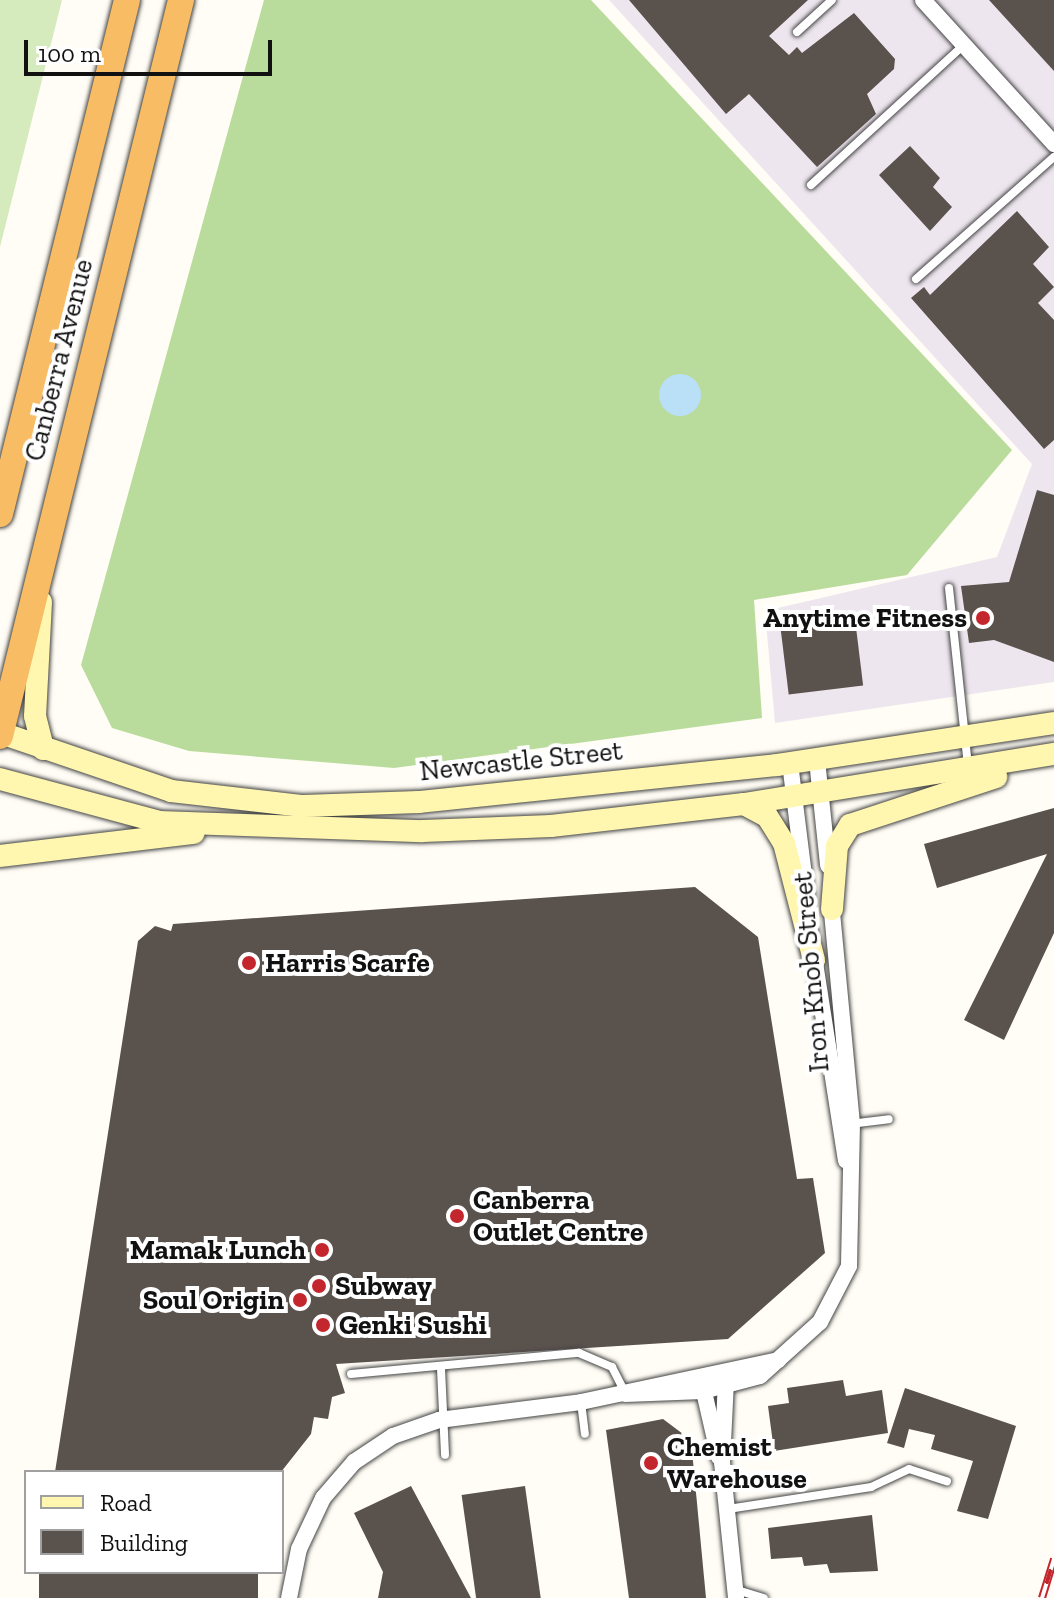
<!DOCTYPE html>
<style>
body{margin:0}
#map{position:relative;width:1054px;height:1598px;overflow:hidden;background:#fffdf5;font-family:"Zilla Slab",serif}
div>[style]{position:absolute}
.industrial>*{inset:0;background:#eee6ef}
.green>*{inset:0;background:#d5ebbd}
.forest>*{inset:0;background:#b9dc9c}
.water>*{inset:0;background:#b9e0f7}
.round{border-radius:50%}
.building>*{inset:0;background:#5a524d;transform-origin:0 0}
.roads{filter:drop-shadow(0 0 2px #444) drop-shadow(0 0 2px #444)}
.service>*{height:8px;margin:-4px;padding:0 4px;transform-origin:4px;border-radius:4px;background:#fff}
.minor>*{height:16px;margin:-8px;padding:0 8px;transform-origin:8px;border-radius:8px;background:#fff}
.secondary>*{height:22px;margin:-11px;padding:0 11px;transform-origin:11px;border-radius:11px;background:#fff6b0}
.trunk>*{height:26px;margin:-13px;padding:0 13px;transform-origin:13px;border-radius:13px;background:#f7bc64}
.rail>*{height:8px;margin-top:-4px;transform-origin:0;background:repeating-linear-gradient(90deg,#fff 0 15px,#c4262e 0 30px);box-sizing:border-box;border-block:2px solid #c4262e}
.dots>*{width:22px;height:22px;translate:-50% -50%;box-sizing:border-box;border:4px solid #fff;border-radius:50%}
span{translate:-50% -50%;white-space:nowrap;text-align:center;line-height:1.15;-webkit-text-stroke:8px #fff;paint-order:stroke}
.street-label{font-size:28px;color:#111}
.poi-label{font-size:28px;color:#111;font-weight:700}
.right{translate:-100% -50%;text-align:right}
.left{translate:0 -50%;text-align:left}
.legend{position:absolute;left:24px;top:1470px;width:260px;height:104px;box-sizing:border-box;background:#fff;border:2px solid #a0a0a0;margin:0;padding:10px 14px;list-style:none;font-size:24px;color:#111}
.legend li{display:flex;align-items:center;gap:16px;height:40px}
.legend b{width:40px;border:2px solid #a0a0a0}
.scale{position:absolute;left:24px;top:40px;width:248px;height:36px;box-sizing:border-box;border:4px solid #111;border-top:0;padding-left:10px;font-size:24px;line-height:28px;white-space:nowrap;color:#111;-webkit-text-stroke:6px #fff;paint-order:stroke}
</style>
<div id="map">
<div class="industrial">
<i style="clip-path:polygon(609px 0,1054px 0,1054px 682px,775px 723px,765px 611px,997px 557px,1032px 464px)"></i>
</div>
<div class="green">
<i style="clip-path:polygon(0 0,62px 0,0 247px)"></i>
</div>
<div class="forest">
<i style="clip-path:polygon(264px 0,591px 0,1012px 450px,907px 575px,754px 600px,762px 718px,394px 768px,189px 751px,112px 728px,81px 665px)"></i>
</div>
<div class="water">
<i class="round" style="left:659px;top:374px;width:42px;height:42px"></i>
</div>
<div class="building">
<i style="clip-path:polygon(629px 0,808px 0,769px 36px,789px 55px,797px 47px,802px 53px,854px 13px,895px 59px,894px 69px,867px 94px,876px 114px,817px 167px,749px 94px,726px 114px)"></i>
<i style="clip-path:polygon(989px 0,1054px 0,1054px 71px)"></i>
<i style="clip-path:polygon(910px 146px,940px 178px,933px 187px,952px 207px,930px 231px,879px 175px)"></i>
<i style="clip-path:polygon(1017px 211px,1049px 247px,1033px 264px,1054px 287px,1038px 303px,1054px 320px,1054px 440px,1044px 449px,911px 298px,924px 287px,930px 295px)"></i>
<i style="clip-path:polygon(1037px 490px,1054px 495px,1054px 662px,994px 640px,969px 643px,961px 586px,1009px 582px)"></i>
<i style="left:854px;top:611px;width:75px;height:75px;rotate:83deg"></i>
<i style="clip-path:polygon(1054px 808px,1054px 933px,1004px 1040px,964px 1020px,1047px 854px,937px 888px,924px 844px)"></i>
<i style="clip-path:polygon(695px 887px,758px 937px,797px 1179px,813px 1178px,825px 1253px,728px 1339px,336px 1364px,345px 1393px,332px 1397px,328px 1419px,314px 1417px,311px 1434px,281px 1472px,55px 1472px,138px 941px,155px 926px,171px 931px,173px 924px)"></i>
<i style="clip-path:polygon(843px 1380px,846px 1396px,882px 1390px,888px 1433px,774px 1451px,768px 1406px,789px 1403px,787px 1388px)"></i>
<i style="clip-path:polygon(905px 1388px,1016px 1426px,988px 1519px,957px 1511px,973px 1461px,931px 1449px,935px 1435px,909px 1429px,904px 1448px,887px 1443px)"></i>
<i style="clip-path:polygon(663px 1419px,691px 1440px,706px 1598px,629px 1598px,606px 1430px)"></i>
<i style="clip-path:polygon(411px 1486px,471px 1598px,378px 1598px,383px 1572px,354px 1513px)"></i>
<i style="left:525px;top:1486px;width:113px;height:64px;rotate:82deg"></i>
<i style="clip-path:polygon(872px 1515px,878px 1571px,830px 1573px,827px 1564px,804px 1566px,802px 1557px,771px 1559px,768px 1528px)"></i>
<i style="left:39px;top:1572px;width:219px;height:26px"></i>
</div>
<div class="roads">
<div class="service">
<i style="left:797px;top:32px;width:47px;rotate:-42.4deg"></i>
<i style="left:811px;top:185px;width:207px;rotate:-42.5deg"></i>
<i style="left:916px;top:279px;width:184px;rotate:-41.5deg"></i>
<i style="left:949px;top:588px;width:179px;rotate:83.9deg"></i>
<i style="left:850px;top:1124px;width:39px;rotate:-7deg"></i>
<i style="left:441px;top:1369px;width:86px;rotate:87.3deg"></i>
<i style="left:351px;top:1374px;width:229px;rotate:-5.3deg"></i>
<i style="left:579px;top:1353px;width:36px;rotate:23deg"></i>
<i style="left:612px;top:1367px;width:29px;rotate:63deg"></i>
<i style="left:581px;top:1402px;width:32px;rotate:83deg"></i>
<i style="left:728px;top:1509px;width:145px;rotate:-8.7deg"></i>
<i style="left:871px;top:1487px;width:42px;rotate:-25.3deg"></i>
<i style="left:909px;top:1469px;width:40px;rotate:18deg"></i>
<i style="left:737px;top:1590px;width:28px;rotate:17deg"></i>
</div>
<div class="minor">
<i style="left:923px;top:0;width:195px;rotate:47.7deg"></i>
<i style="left:817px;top:760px;width:106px;rotate:84deg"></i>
<i style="left:790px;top:763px;width:137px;rotate:82.9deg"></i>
<i style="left:813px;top:950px;width:213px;rotate:81.1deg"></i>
<i style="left:726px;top:1381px;width:81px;rotate:92.8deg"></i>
<i style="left:722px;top:1462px;width:137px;rotate:84.1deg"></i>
<i style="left:702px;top:1383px;width:76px;rotate:77.1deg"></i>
<i style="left:625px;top:1394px;width:78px;rotate:-2.2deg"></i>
<i style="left:703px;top:1391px;width:59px;rotate:-14.7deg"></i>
<i style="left:760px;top:1376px;width:81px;rotate:-42deg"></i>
<i style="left:820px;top:1322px;width:63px;rotate:-62.6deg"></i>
<i style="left:849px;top:1266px;width:142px;rotate:-88.8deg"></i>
<i style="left:852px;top:1124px;width:225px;rotate:-95.4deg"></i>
<i style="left:289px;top:1598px;width:50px;rotate:-78.5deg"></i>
<i style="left:299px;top:1549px;width:56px;rotate:-64.8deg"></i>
<i style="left:323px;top:1498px;width:48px;rotate:-49.3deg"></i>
<i style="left:354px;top:1462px;width:47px;rotate:-33.7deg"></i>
<i style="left:393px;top:1436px;width:49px;rotate:-19.2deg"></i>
<i style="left:439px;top:1420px;width:143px;rotate:-7.2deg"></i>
<i style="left:581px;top:1402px;width:202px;rotate:-12deg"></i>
</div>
<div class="secondary">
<i style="left:41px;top:602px;width:114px;rotate:93deg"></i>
<i style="left:35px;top:716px;width:34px;rotate:76deg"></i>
<i style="left:1px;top:733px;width:180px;rotate:18.8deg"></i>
<i style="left:171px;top:791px;width:133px;rotate:6.5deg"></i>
<i style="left:303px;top:806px;width:116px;rotate:-2deg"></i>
<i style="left:419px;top:802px;width:360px;rotate:-5.9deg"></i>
<i style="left:777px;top:765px;width:280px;rotate:-8.6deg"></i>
<i style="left:0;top:779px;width:165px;rotate:15.1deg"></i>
<i style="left:159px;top:822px;width:264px;rotate:2deg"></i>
<i style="left:423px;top:831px;width:128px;rotate:-2.2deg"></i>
<i style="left:551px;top:826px;width:194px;rotate:-6.5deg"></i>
<i style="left:744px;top:804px;width:314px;rotate:-9.2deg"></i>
<i style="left:744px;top:804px;width:26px;rotate:28deg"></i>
<i style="left:767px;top:816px;width:32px;rotate:58deg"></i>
<i style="left:784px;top:843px;width:121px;rotate:75.6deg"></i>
<i style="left:0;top:856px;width:195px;rotate:-6.8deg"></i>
<i style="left:832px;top:909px;width:63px;rotate:-85.5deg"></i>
<i style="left:837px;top:846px;width:25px;rotate:-58deg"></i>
<i style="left:850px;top:825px;width:154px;rotate:-18.2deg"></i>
</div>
<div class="trunk">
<i style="left:0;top:514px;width:529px;rotate:-76.12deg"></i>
<i style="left:0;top:736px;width:758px;rotate:-76.18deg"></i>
</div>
</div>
<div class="rail">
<i style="left:1042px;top:1598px;width:41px;rotate:-72.9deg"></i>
</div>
<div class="dots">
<i style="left:983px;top:618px;background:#c4262e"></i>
<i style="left:249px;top:963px;background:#c4262e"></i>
<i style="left:457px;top:1216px;background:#c4262e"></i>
<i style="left:322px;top:1250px;background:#c4262e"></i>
<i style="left:319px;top:1286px;background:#c4262e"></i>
<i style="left:300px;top:1300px;background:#c4262e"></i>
<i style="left:323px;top:1325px;background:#c4262e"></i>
<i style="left:651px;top:1463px;background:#c4262e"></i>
</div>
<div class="street-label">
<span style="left:59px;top:360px;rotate:-76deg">Canberra Avenue</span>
<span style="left:521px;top:761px;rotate:-6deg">Newcastle Street</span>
<span style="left:811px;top:972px;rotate:-95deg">Iron Knob Street</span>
</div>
<div class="poi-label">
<span class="right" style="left:967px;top:618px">Anytime Fitness</span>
<span class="left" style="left:265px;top:963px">Harris Scarfe</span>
<span class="left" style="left:473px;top:1216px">Canberra<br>Outlet Centre</span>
<span class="right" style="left:306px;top:1250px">Mamak Lunch</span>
<span class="left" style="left:335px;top:1286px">Subway</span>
<span class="right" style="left:284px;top:1300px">Soul Origin</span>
<span class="left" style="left:339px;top:1325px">Genki Sushi</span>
<span class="left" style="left:667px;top:1463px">Chemist<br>Warehouse</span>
</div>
<ul class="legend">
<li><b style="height:10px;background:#fff6b0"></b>Road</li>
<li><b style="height:22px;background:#5a524d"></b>Building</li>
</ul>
<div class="scale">100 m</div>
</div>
